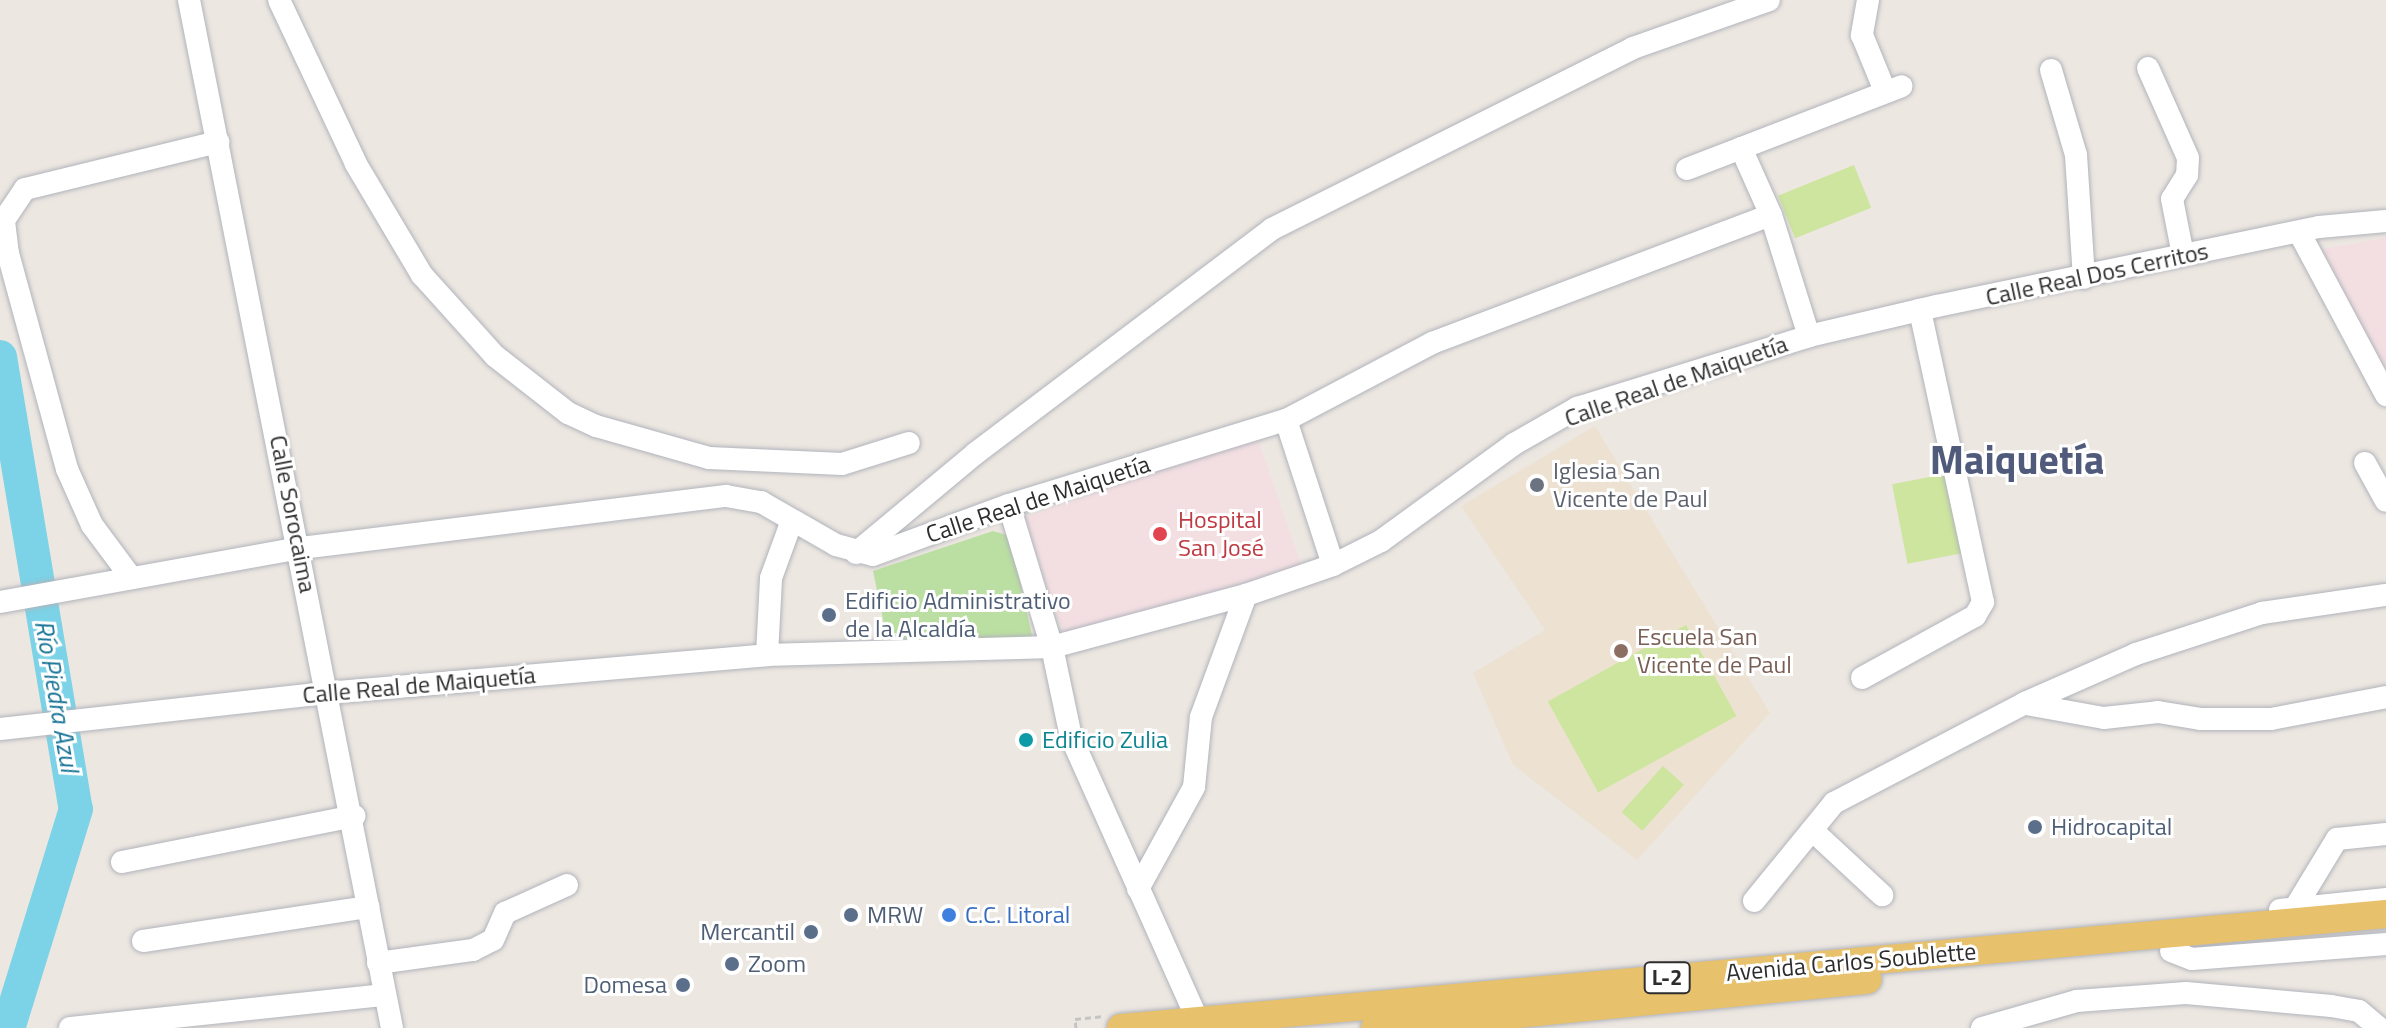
<!DOCTYPE html>
<meta charset="utf-8">
<style>
body{margin:0}
#map{position:relative;width:2386px;height:1028px;overflow:hidden;background:#ede7e1;font-family:"Titillium Web",sans-serif}
div>[style]{position:absolute}
.education>*{inset:0;background:#ede2d2}
.medical>*{inset:0;background:#f3dfe2;transform-origin:0 0}
.green>*{inset:0;background:#bbdfa2}
.pitch>*{inset:0;background:#cde59e;transform-origin:0 0}
.river>*{height:34px;margin:-17px;padding:0 17px;transform-origin:17px;border-radius:17px;background:#7cd2e6}
.path>*{height:3px;margin-top:-1.5px;transform-origin:0;background:repeating-linear-gradient(90deg,#c4c4c4 0 6px,transparent 0 10px)}
.roads{filter:drop-shadow(0 0 2px #b1b4bc) drop-shadow(0 0 2px #b1b4bc)}
.minor>*{height:22px;margin:-11px;padding:0 11px;transform-origin:11px;border-radius:11px;background:#fff}
.major>*{height:28px;margin:-14px;padding:0 14px;transform-origin:14px;border-radius:14px;background:#e7c16c}
.dots>*{width:22px;height:22px;translate:-50% -50%;box-sizing:border-box;border:4px solid #fff;border-radius:50%}
span{translate:-50% -50%;white-space:nowrap;text-align:center;line-height:1.15;-webkit-text-stroke:6px #fff;paint-order:stroke}
.shield-label span{padding:2px 6px;background:#fff;border:2px solid;border-radius:6px;-webkit-text-stroke-width:0}
.shield-label{font-size:22px;color:#2d2d2d;font-weight:700}
.street-label{font-size:24px;color:#2d2d2d}
.worship-label{font-size:24px;color:#5b616d}
.left{translate:0 -50%;text-align:left}
.health-label{font-size:24px;color:#be3a42}
.service-label{font-size:24px;color:#4e5e75}
.right{translate:-100% -50%;text-align:right}
.education-label{font-size:24px;color:#785e54}
.culture-label{font-size:24px;color:#0d838f}
.shop-label{font-size:24px;color:#366cbe}
.water-label{font-size:26px;color:#187496;font-style:italic}
.town-label{font-size:40px;color:#505b7b;font-weight:700}
</style>
<div id="map">
<div class="education">
<i style="clip-path:polygon(1595px 426px,1770px 713px,1637px 860px,1513px 765px,1473px 673px,1545px 630px,1461px 506px)"></i>
</div>
<div class="medical">
<i style="clip-path:polygon(2386px 238px,2386px 379px,2323px 249px)"></i>
<i style="left:1257px;top:437px;width:138px;height:247px;rotate:71deg"></i>
</div>
<div class="green">
<i style="clip-path:polygon(993px 531px,1010px 536px,1033px 640px,887px 639px,873px 571px)"></i>
</div>
<div class="pitch">
<i style="left:1854px;top:165px;width:46px;height:82px;rotate:68deg"></i>
<i style="left:1950px;top:473px;width:81px;height:59px;rotate:79deg"></i>
<i style="left:1686px;top:625px;width:104px;height:158px;rotate:61deg"></i>
<i style="left:1663px;top:766px;width:28px;height:62px;rotate:42deg"></i>
</div>
<div class="river">
<i style="left:0;top:357px;width:458px;rotate:80.5deg"></i>
<i style="left:76px;top:809px;width:229px;rotate:107.2deg"></i>
</div>
<div class="path">
<i style="left:1076px;top:1028px;width:9px;rotate:-96deg"></i>
<i style="left:1075px;top:1019px;width:27px;rotate:-6deg"></i>
</div>
<div class="roads">
<div class="minor">
<i style="left:189px;top:0;width:1048px;rotate:78.83deg"></i>
<i style="left:279px;top:0;width:181px;rotate:64.8deg"></i>
<i style="left:356px;top:164px;width:129px;rotate:59.3deg"></i>
<i style="left:422px;top:275px;width:109px;rotate:48deg"></i>
<i style="left:495px;top:356px;width:93px;rotate:38deg"></i>
<i style="left:568px;top:413px;width:31px;rotate:25deg"></i>
<i style="left:596px;top:426px;width:117px;rotate:15.8deg"></i>
<i style="left:709px;top:458px;width:133px;rotate:2.6deg"></i>
<i style="left:842px;top:464px;width:70px;rotate:-17.4deg"></i>
<i style="left:1868px;top:0;width:36px;rotate:100deg"></i>
<i style="left:1862px;top:35px;width:61px;rotate:67.7deg"></i>
<i style="left:2148px;top:68px;width:98px;rotate:66deg"></i>
<i style="left:2188px;top:158px;width:17px;rotate:93deg"></i>
<i style="left:2187px;top:175px;width:28px;rotate:122deg"></i>
<i style="left:2172px;top:199px;width:57px;rotate:78.9deg"></i>
<i style="left:2051px;top:70px;width:89px;rotate:73.6deg"></i>
<i style="left:2076px;top:155px;width:123px;rotate:86.3deg"></i>
<i style="left:1741px;top:148px;width:73px;rotate:65.9deg"></i>
<i style="left:1687px;top:169px;width:230px;rotate:-21.1deg"></i>
<i style="left:2299px;top:232px;width:185px;rotate:61.9deg"></i>
<i style="left:1286px;top:420px;width:152px;rotate:72deg"></i>
<i style="left:2365px;top:463px;width:43px;rotate:61.1deg"></i>
<i style="left:1009px;top:505px;width:148px;rotate:73.2deg"></i>
<i style="left:1052px;top:647px;width:92px;rotate:78.1deg"></i>
<i style="left:1071px;top:737px;width:309px;rotate:65.9deg"></i>
<i style="left:856px;top:553px;width:156px;rotate:-39.8deg"></i>
<i style="left:976px;top:453px;width:371px;rotate:-37.1deg"></i>
<i style="left:1272px;top:229px;width:404px;rotate:-26.6deg"></i>
<i style="left:1633px;top:48px;width:144px;rotate:-19.4deg"></i>
<i style="left:130px;top:576px;width:64px;rotate:-126.7deg"></i>
<i style="left:92px;top:525px;width:61px;rotate:-114.1deg"></i>
<i style="left:67px;top:469px;width:223px;rotate:-105.3deg"></i>
<i style="left:8px;top:254px;width:34px;rotate:-97deg"></i>
<i style="left:4px;top:220px;width:37px;rotate:-56deg"></i>
<i style="left:25px;top:189px;width:199px;rotate:-13.7deg"></i>
<i style="left:0;top:602px;width:306px;rotate:-10.2deg"></i>
<i style="left:301px;top:548px;width:428px;rotate:-7deg"></i>
<i style="left:726px;top:496px;width:36px;rotate:10deg"></i>
<i style="left:761px;top:502px;width:86px;rotate:29.8deg"></i>
<i style="left:836px;top:545px;width:38px;rotate:15deg"></i>
<i style="left:873px;top:555px;width:145px;rotate:-20.2deg"></i>
<i style="left:1009px;top:505px;width:290px;rotate:-17.1deg"></i>
<i style="left:1286px;top:420px;width:165px;rotate:-27.8deg"></i>
<i style="left:1432px;top:343px;width:362px;rotate:-20.7deg"></i>
<i style="left:1771px;top:215px;width:127px;rotate:72.6deg"></i>
<i style="left:767px;top:655px;width:77px;rotate:-87deg"></i>
<i style="left:771px;top:578px;width:59px;rotate:-70deg"></i>
<i style="left:1862px;top:678px;width:129px;rotate:-28.8deg"></i>
<i style="left:1975px;top:616px;width:16px;rotate:-60deg"></i>
<i style="left:1983px;top:602px;width:299px;rotate:-102.2deg"></i>
<i style="left:2026px;top:704px;width:79px;rotate:10.2deg"></i>
<i style="left:2104px;top:718px;width:54px;rotate:-6.3deg"></i>
<i style="left:2158px;top:712px;width:44px;rotate:9.2deg"></i>
<i style="left:2201px;top:719px;width:70px"></i>
<i style="left:2271px;top:719px;width:117px;rotate:-10.8deg"></i>
<i style="left:0;top:729px;width:328px;rotate:-6.3deg"></i>
<i style="left:326px;top:693px;width:443px;rotate:-4.9deg"></i>
<i style="left:767px;top:655px;width:285px;rotate:-1.6deg"></i>
<i style="left:1052px;top:647px;width:201px;rotate:-15deg"></i>
<i style="left:1246px;top:595px;width:92px;rotate:-19deg"></i>
<i style="left:1333px;top:565px;width:54px;rotate:-26.6deg"></i>
<i style="left:1381px;top:541px;width:165px;rotate:-36.1deg"></i>
<i style="left:1514px;top:444px;width:73px;rotate:-29.7deg"></i>
<i style="left:1577px;top:408px;width:243px;rotate:-17.2deg"></i>
<i style="left:1809px;top:336px;width:131px;rotate:-13.2deg"></i>
<i style="left:1937px;top:306px;width:390px;rotate:-11.7deg"></i>
<i style="left:2319px;top:227px;width:67px;rotate:-5.1deg"></i>
<i style="left:1812px;top:830px;width:96px;rotate:42.9deg"></i>
<i style="left:122px;top:862px;width:237px;rotate:-11.2deg"></i>
<i style="left:1138px;top:889px;width:116px;rotate:-61.2deg"></i>
<i style="left:1194px;top:787px;width:70px;rotate:-84.3deg"></i>
<i style="left:1201px;top:717px;width:130px;rotate:-69.8deg"></i>
<i style="left:1754px;top:901px;width:127px;rotate:-50.8deg"></i>
<i style="left:1834px;top:803px;width:216px;rotate:-27.6deg"></i>
<i style="left:2025px;top:703px;width:121px;rotate:-23.8deg"></i>
<i style="left:2136px;top:654px;width:133px;rotate:-18deg"></i>
<i style="left:2262px;top:613px;width:125px;rotate:-8.3deg"></i>
<i style="left:2295px;top:908px;width:81px;rotate:-58.7deg"></i>
<i style="left:2337px;top:839px;width:49px;rotate:-5.8deg"></i>
<i style="left:2280px;top:910px;width:107px;rotate:-5.9deg"></i>
<i style="left:143px;top:941px;width:228px;rotate:-8.6deg"></i>
<i style="left:2171px;top:951px;width:22px;rotate:21deg"></i>
<i style="left:2192px;top:959px;width:195px;rotate:-4.4deg"></i>
<i style="left:378px;top:963px;width:96px;rotate:-7.8deg"></i>
<i style="left:473px;top:950px;width:22px;rotate:-27deg"></i>
<i style="left:493px;top:940px;width:30px;rotate:-66deg"></i>
<i style="left:505px;top:913px;width:68px;rotate:-24.3deg"></i>
<i style="left:70px;top:1028px;width:315px;rotate:-6deg"></i>
<i style="left:1982px;top:1028px;width:99px;rotate:-15.9deg"></i>
<i style="left:2077px;top:1001px;width:109px;rotate:-4.2deg"></i>
<i style="left:2186px;top:993px;width:146px;rotate:5.1deg"></i>
<i style="left:2331px;top:1006px;width:28px;rotate:10deg"></i>
<i style="left:2359px;top:1011px;width:26px;rotate:40deg"></i>
</div>
<div class="major">
<i style="left:1121px;top:1028px;width:1270px;rotate:-5.15deg"></i>
<i style="left:1375px;top:1028px;width:495px;rotate:-5.6deg"></i>
</div>
</div>
<div class="dots">
<i style="left:1537px;top:485px;background:#6b7280"></i>
<i style="left:1160px;top:534px;background:#e0444e"></i>
<i style="left:829px;top:615px;background:#5c6f8a"></i>
<i style="left:1621px;top:651px;background:#8d6e63"></i>
<i style="left:1026px;top:740px;background:#0f9aa8"></i>
<i style="left:2035px;top:827px;background:#5c6f8a"></i>
<i style="left:851px;top:915px;background:#5c6f8a"></i>
<i style="left:949px;top:915px;background:#3f7fe0"></i>
<i style="left:811px;top:932px;background:#5c6f8a"></i>
<i style="left:732px;top:964px;background:#5c6f8a"></i>
<i style="left:683px;top:985px;background:#5c6f8a"></i>
</div>
<div class="shield-label">
<span style="left:1667px;top:978px">L-2</span>
</div>
<div class="street-label">
<span style="left:2097px;top:274px;rotate:-12deg">Calle Real Dos Cerritos</span>
<span style="left:1676px;top:381px;rotate:-19deg">Calle Real de Maiquetía</span>
<span style="left:1038px;top:499px;rotate:-18deg">Calle Real de Maiquetía</span>
<span style="left:293px;top:514px;rotate:79deg">Calle Sorocaima</span>
<span style="left:419px;top:685px;rotate:-5deg">Calle Real de Maiquetía</span>
<span style="left:1851px;top:962px;rotate:-5deg">Avenida Carlos Soublette</span>
</div>
<div class="worship-label">
<span class="left" style="left:1553px;top:485px">Iglesia San<br>Vicente de Paul</span>
</div>
<div class="health-label">
<span class="left" style="left:1178px;top:534px">Hospital<br>San José</span>
</div>
<div class="service-label">
<span class="left" style="left:845px;top:615px">Edificio Administrativo<br>de la Alcaldía</span>
<span class="left" style="left:2051px;top:827px">Hidrocapital</span>
<span class="left" style="left:867px;top:915px">MRW</span>
<span class="right" style="left:795px;top:932px">Mercantil</span>
<span class="left" style="left:748px;top:964px">Zoom</span>
<span class="right" style="left:667px;top:985px">Domesa</span>
</div>
<div class="education-label">
<span class="left" style="left:1637px;top:651px">Escuela San<br>Vicente de Paul</span>
</div>
<div class="culture-label">
<span class="left" style="left:1042px;top:740px">Edificio Zulia</span>
</div>
<div class="shop-label">
<span class="left" style="left:965px;top:915px">C.C. Litoral</span>
</div>
<div class="water-label">
<span style="left:57px;top:696px;rotate:80deg">Río Piedra Azul</span>
</div>
<div class="town-label">
<span style="left:2017px;top:460px">Maiquetía</span>
</div>
</div>
